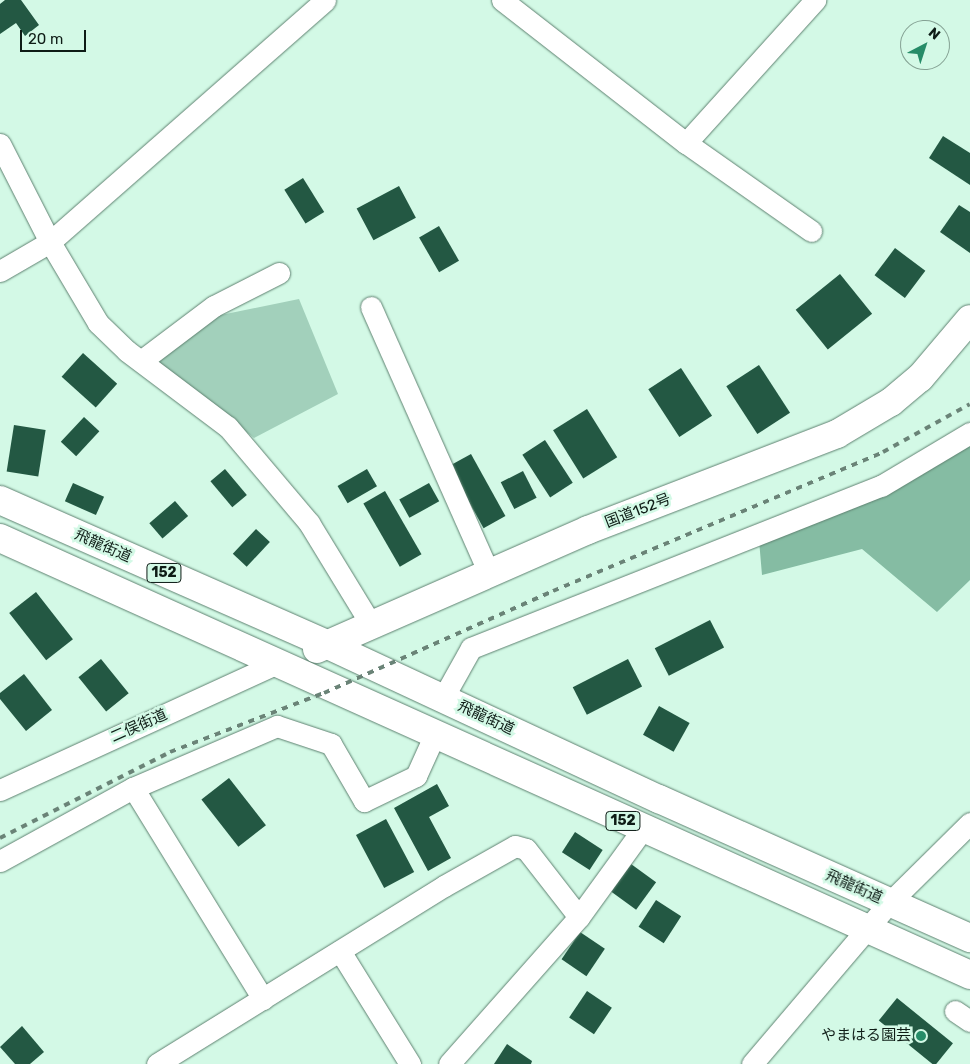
<!DOCTYPE html>
<meta charset="utf-8">
<style>
body{margin:0}
#map{position:relative;width:970px;height:1064px;overflow:hidden;background:#d3f9e6;font-family:Rubik,"Noto Sans JP",sans-serif}
div>[style]{position:absolute}
.green>*{inset:0;background:#a2d0bb}
.forest>*{inset:0;background:#85bca3}
.building>*{inset:0;background:#235843;transform-origin:0 0}
.roads{filter:drop-shadow(0 0 1px #5e8170) drop-shadow(0 0 1px #5e8170)}
.minor>*{height:21px;margin:-10.5px;padding:0 10.5px;transform-origin:10.5px;border-radius:10.5px;background:#fff}
.highway>*{height:28px;margin:-14px;padding:0 14px;transform-origin:14px;border-radius:14px;background:#fff}
.rail>*{height:4px;margin-top:-2px;transform-origin:0;background:repeating-linear-gradient(90deg,#6a8377 0 6px,transparent 0 12px)}
.dots>*{width:14px;height:14px;translate:-50% -50%;box-sizing:border-box;border:2px solid #d3f9e6;border-radius:50%}
span{translate:-50% -50%;white-space:nowrap;text-align:center;line-height:1.15;-webkit-text-stroke:5px #d3f9e6;paint-order:stroke}
.shield-label span{padding:1px 4px;background:#d3f9e6;border:1px solid;border-radius:4px;-webkit-text-stroke-width:0}
.shield-label{font-size:14px;color:#0e1c16;font-weight:700}
.street-label{font-size:15px;color:#0e1c16}
.poi-label{font-size:15px;color:#0e1c16}
.right{translate:-100% -50%;text-align:right}
.north{position:absolute;left:900px;top:20px;width:50px;height:50px;box-sizing:border-box;background:#d3f9e6;border:1px solid #84a193;border-radius:50%;rotate:40deg;font-size:14px;font-weight:700;line-height:20px;text-align:center;color:#0e1c16}
.north::after{content:'';display:block;margin:auto;width:18px;height:22px;background:#268c68;clip-path:polygon(50% 0,100% 100%,50% 72%,0 100%)}
.scale{position:absolute;left:20px;top:30px;width:66px;height:22px;box-sizing:border-box;border:2px solid #0e1c16;border-top:0;padding-left:6px;font-size:15px;line-height:18px;white-space:nowrap;color:#0e1c16;-webkit-text-stroke:4px #d3f9e6;paint-order:stroke}
</style>
<div id="map">
<div class="green">
<i style="clip-path:polygon(299px 299px,338px 394px,254px 438px,157px 361px,216px 316px)"></i>
</div>
<div class="forest">
<i style="clip-path:polygon(970px 434px,970px 580px,937px 612px,862px 549px,762px 575px,759px 540px)"></i>
</div>
<div class="building">
<i style="clip-path:polygon(5px 0,21px 0,39px 25px,25px 36px,16px 23px,0 34px,0 4px)"></i>
<i style="clip-path:polygon(943px 136px,970px 153px,970px 185px,929px 158px)"></i>
<i style="left:303px;top:178px;width:40px;height:22px;rotate:58deg"></i>
<i style="left:399px;top:186px;width:36px;height:48px;rotate:62deg"></i>
<i style="clip-path:polygon(959px 205px,970px 212px,970px 253px,940px 232px)"></i>
<i style="left:439px;top:226px;width:40px;height:23px;rotate:60deg"></i>
<i style="left:895px;top:248px;width:38px;height:34px;rotate:37deg"></i>
<i style="left:840px;top:274px;width:51px;height:57px;rotate:51deg"></i>
<i style="left:83px;top:353px;width:46px;height:32px;rotate:42deg"></i>
<i style="left:759px;top:365px;width:57px;height:39px;rotate:57deg"></i>
<i style="left:681px;top:368px;width:57px;height:39px;rotate:57deg"></i>
<i style="left:587px;top:409px;width:57px;height:40px;rotate:58deg"></i>
<i style="left:84px;top:417px;width:21px;height:34px;rotate:43deg"></i>
<i style="left:14px;top:425px;width:32px;height:47px;rotate:9deg"></i>
<i style="left:545px;top:440px;width:51px;height:27px;rotate:57deg"></i>
<i style="left:471px;top:454px;width:71px;height:25px;rotate:61deg"></i>
<i style="left:225px;top:469px;width:34px;height:19px;rotate:50deg"></i>
<i style="left:367px;top:469px;width:20px;height:34px;rotate:60deg"></i>
<i style="left:523px;top:471px;width:30px;height:25px;rotate:63deg"></i>
<i style="left:73px;top:483px;width:34px;height:20px;rotate:24deg"></i>
<i style="left:429px;top:483px;width:21px;height:34px;rotate:61deg"></i>
<i style="left:385px;top:491px;width:73px;height:25px;rotate:60deg"></i>
<i style="left:175px;top:501px;width:20px;height:34px;rotate:49deg"></i>
<i style="left:256px;top:529px;width:19px;height:34px;rotate:43deg"></i>
<i style="left:36px;top:592px;width:60px;height:34px;rotate:52deg"></i>
<i style="left:710px;top:620px;width:31px;height:62px;rotate:63deg"></i>
<i style="left:101px;top:659px;width:44px;height:29px;rotate:51deg"></i>
<i style="left:628px;top:659px;width:31px;height:62px;rotate:63deg"></i>
<i style="clip-path:polygon(24px 674px,52px 710px,26px 731px,0 699px,0 693px)"></i>
<i style="left:659px;top:706px;width:35px;height:33px;rotate:29deg"></i>
<i style="left:229px;top:778px;width:60px;height:35px;rotate:52deg"></i>
<i style="clip-path:polygon(437px 784px,449px 806px,429px 817px,451px 858px,428px 871px,394px 808px)"></i>
<i style="left:386px;top:819px;width:60px;height:34px;rotate:62deg"></i>
<i style="left:575px;top:832px;width:33px;height:24px;rotate:33deg"></i>
<i style="left:631px;top:864px;width:31px;height:34px;rotate:36deg"></i>
<i style="left:656px;top:900px;width:30px;height:32px;rotate:33deg"></i>
<i style="left:580px;top:932px;width:30px;height:33px;rotate:34deg"></i>
<i style="left:587px;top:991px;width:30px;height:32px;rotate:34deg"></i>
<i style="left:897px;top:998px;width:72px;height:29px;rotate:39deg"></i>
<i style="clip-path:polygon(22px 1026px,44px 1052px,30px 1064px,15px 1064px,0 1047px)"></i>
<i style="clip-path:polygon(507px 1044px,532px 1061px,531px 1064px,494px 1064px)"></i>
</div>
<div class="roads">
<div class="minor">
<i style="left:502px;top:0;width:233px;rotate:37.9deg"></i>
<i style="left:686px;top:143px;width:193px;rotate:-47.9deg"></i>
<i style="left:686px;top:143px;width:153px;rotate:35.1deg"></i>
<i style="left:0;top:144px;width:110px;rotate:63deg"></i>
<i style="left:50px;top:242px;width:94px;rotate:59.3deg"></i>
<i style="left:98px;top:323px;width:40px;rotate:44deg"></i>
<i style="left:127px;top:351px;width:126px;rotate:37deg"></i>
<i style="left:228px;top:427px;width:126px;rotate:49.8deg"></i>
<i style="left:309px;top:523px;width:117px;rotate:58.6deg"></i>
<i style="left:0;top:271px;width:58px;rotate:-30.1deg"></i>
<i style="left:50px;top:242px;width:366px;rotate:-41.3deg"></i>
<i style="left:371px;top:307px;width:291px;rotate:66.1deg"></i>
<i style="left:141px;top:361px;width:91px;rotate:-37deg"></i>
<i style="left:214px;top:306px;width:73px;rotate:-26.9deg"></i>
<i style="left:443px;top:698px;width:57px;rotate:-60.8deg"></i>
<i style="left:471px;top:648px;width:441px;rotate:-21.6deg"></i>
<i style="left:881px;top:486px;width:104px;rotate:-30.8deg"></i>
<i style="left:0;top:790px;width:306px;rotate:-24.6deg"></i>
<i style="left:0;top:861px;width:152px;rotate:-28.8deg"></i>
<i style="left:579px;top:917px;width:107px;rotate:-54.1deg"></i>
<i style="left:340px;top:951px;width:133px;rotate:58.2deg"></i>
<i style="left:263px;top:999px;width:248px;rotate:-121.6deg"></i>
<i style="left:133px;top:788px;width:157px;rotate:-23.3deg"></i>
<i style="left:277px;top:726px;width:57px;rotate:18.4deg"></i>
<i style="left:331px;top:744px;width:66px;rotate:59.9deg"></i>
<i style="left:364px;top:801px;width:58px;rotate:-25.7deg"></i>
<i style="left:416px;top:776px;width:46px;rotate:-65.7deg"></i>
<i style="left:955px;top:1011px;width:18px;rotate:34deg"></i>
<i style="left:157px;top:1064px;width:338px;rotate:-31.8deg"></i>
<i style="left:444px;top:886px;width:81px;rotate:-29.4deg"></i>
<i style="left:515px;top:846px;width:11px;rotate:15deg"></i>
<i style="left:526px;top:849px;width:86px;rotate:52.1deg"></i>
<i style="left:579px;top:917px;width:196px;rotate:131.5deg"></i>
<i style="left:752px;top:1064px;width:211px;rotate:-49.6deg"></i>
<i style="left:889px;top:903px;width:114px;rotate:-44.6deg"></i>
</div>
<div class="highway">
<i style="left:0;top:500px;width:359px;rotate:23.8deg"></i>
<i style="left:328px;top:645px;width:365px;rotate:25deg"></i>
<i style="left:659px;top:799px;width:341px;rotate:24.1deg"></i>
<i style="left:0;top:538px;width:1064px;rotate:24.25deg"></i>
<i style="left:317px;top:649px;width:296px;rotate:-23.7deg"></i>
<i style="left:588px;top:530px;width:267px;rotate:-21.1deg"></i>
<i style="left:837px;top:434px;width:63px;rotate:-30.7deg"></i>
<i style="left:891px;top:402px;width:38px;rotate:-40deg"></i>
<i style="left:920px;top:378px;width:77px;rotate:-49.7deg"></i>
</div>
</div>
<div class="rail">
<i style="left:0;top:838px;width:191px;rotate:-26.8deg"></i>
<i style="left:170px;top:752px;width:165px;rotate:-21deg"></i>
<i style="left:324px;top:693px;width:251px;rotate:-24deg"></i>
<i style="left:553px;top:591px;width:358px;rotate:-22.8deg"></i>
<i style="left:883px;top:452px;width:99px;rotate:-28.9deg"></i>
</div>
<div class="dots">
<i style="left:921px;top:1036px;background:#268c68"></i>
</div>
<div class="shield-label">
<span style="left:164px;top:573px">152</span>
<span style="left:623px;top:821px">152</span>
</div>
<div class="street-label">
<span style="left:638px;top:511px;rotate:-21deg">国道152号</span>
<span style="left:103px;top:546px;rotate:24deg">飛龍街道</span>
<span style="left:486px;top:718px;rotate:25deg">飛龍街道</span>
<span style="left:139px;top:726px;rotate:-24deg">二俣街道</span>
<span style="left:854px;top:887px;rotate:24deg">飛龍街道</span>
</div>
<div class="poi-label">
<span class="right" style="left:911px;top:1036px">やまはる園芸</span>
</div>
<div class="north">N</div>
<div class="scale">20 m</div>
</div>
